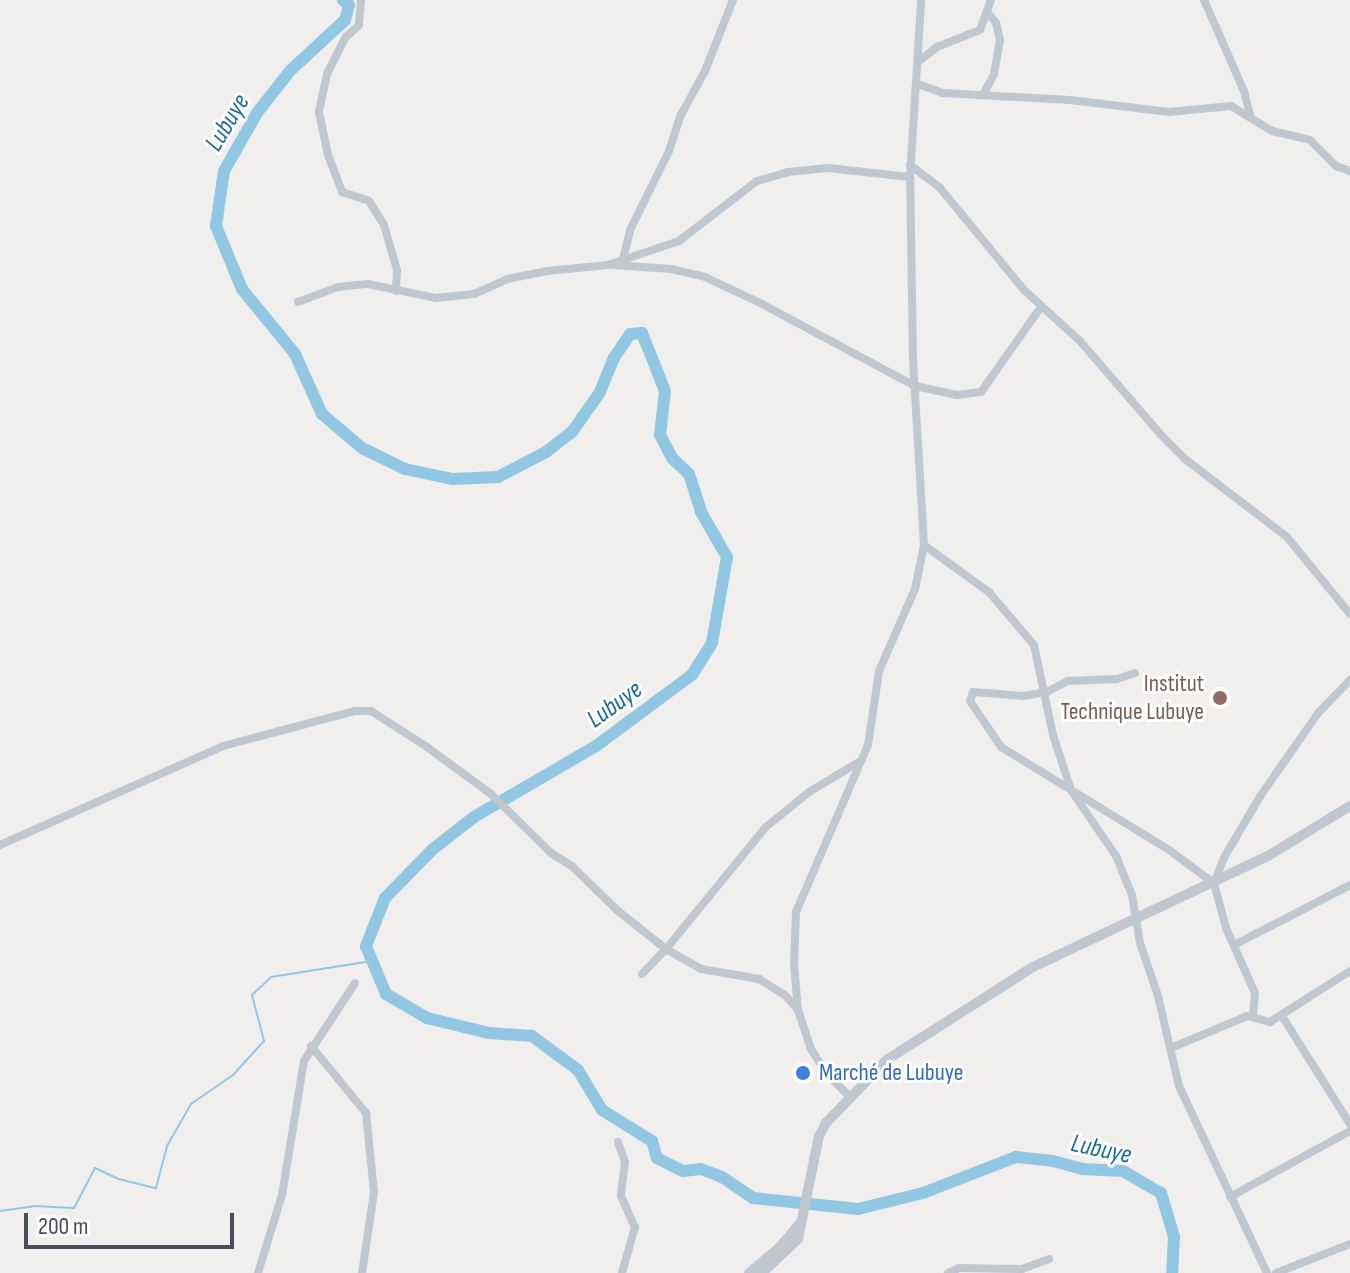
<!DOCTYPE html>
<meta charset="utf-8">
<style>
body{margin:0}
#map{position:relative;width:1350px;height:1273px;overflow:hidden;background:#f1efee;font-family:"Sofia Sans Condensed",sans-serif}
div>[style]{position:absolute}
.stream>*{height:2px;margin:-1px;padding:0 1px;transform-origin:1px;border-radius:1px;background:#92c7e3}
.river>*{height:12px;margin:-6px;padding:0 6px;transform-origin:6px;border-radius:6px;background:#92c7e3}
.minor>*{height:8px;margin:-4px;padding:0 4px;transform-origin:4px;border-radius:4px;background:#c0c7cf}
.tertiary>*{height:10px;margin:-5px;padding:0 5px;transform-origin:5px;border-radius:5px;background:#c0c7cf}
.dots>*{width:22px;height:22px;translate:-50% -50%;box-sizing:border-box;border:4px solid #fff;border-radius:50%}
span{translate:-50% -50%;white-space:nowrap;text-align:center;line-height:1.15;-webkit-text-stroke:6px #fff;paint-order:stroke}
.education-label{font-size:24px;color:#785e54}
.right{translate:-100% -50%;text-align:right}
.shop-label{font-size:24px;color:#366cbe}
.left{translate:0 -50%;text-align:left}
.water-label{font-size:26px;color:#1b6d9a;font-style:italic}
.scale{position:absolute;left:24px;top:1213px;width:210px;height:36px;box-sizing:border-box;border:4px solid #484f5a;border-top:0;padding-left:10px;font-size:24px;line-height:28px;white-space:nowrap;color:#484f5a;-webkit-text-stroke:6px #fff;paint-order:stroke}
</style>
<div id="map">
<div class="stream">
<i style="left:0;top:1211px;width:34px;rotate:-8deg"></i>
<i style="left:34px;top:1206px;width:40px;rotate:2.9deg"></i>
<i style="left:74px;top:1208px;width:45px;rotate:-62.3deg"></i>
<i style="left:95px;top:1168px;width:26px;rotate:25deg"></i>
<i style="left:119px;top:1179px;width:38px;rotate:14deg"></i>
<i style="left:156px;top:1188px;width:43px;rotate:-75.3deg"></i>
<i style="left:167px;top:1146px;width:48px;rotate:-60.3deg"></i>
<i style="left:191px;top:1104px;width:51px;rotate:-34.6deg"></i>
<i style="left:233px;top:1075px;width:46px;rotate:-47.6deg"></i>
<i style="left:264px;top:1041px;width:48px;rotate:-104.6deg"></i>
<i style="left:252px;top:995px;width:26px;rotate:-43deg"></i>
<i style="left:271px;top:977px;width:102px;rotate:-9deg"></i>
</div>
<div class="river">
<i style="left:343px;top:0;width:8px;rotate:40deg"></i>
<i style="left:349px;top:5px;width:16px;rotate:105deg"></i>
<i style="left:345px;top:20px;width:75px;rotate:137.2deg"></i>
<i style="left:290px;top:71px;width:53px;rotate:128.2deg"></i>
<i style="left:257px;top:113px;width:67px;rotate:119.6deg"></i>
<i style="left:224px;top:171px;width:56px;rotate:98.3deg"></i>
<i style="left:216px;top:226px;width:68px;rotate:67.6deg"></i>
<i style="left:242px;top:289px;width:84px;rotate:50.8deg"></i>
<i style="left:295px;top:354px;width:66px;rotate:65.8deg"></i>
<i style="left:322px;top:414px;width:52px;rotate:40.4deg"></i>
<i style="left:362px;top:448px;width:48px;rotate:26deg"></i>
<i style="left:405px;top:469px;width:49px;rotate:11.8deg"></i>
<i style="left:453px;top:479px;width:45px;rotate:-2.5deg"></i>
<i style="left:498px;top:477px;width:54px;rotate:-27.5deg"></i>
<i style="left:546px;top:452px;width:33px;rotate:-38deg"></i>
<i style="left:572px;top:432px;width:49px;rotate:-55deg"></i>
<i style="left:600px;top:392px;width:37px;rotate:-68deg"></i>
<i style="left:614px;top:358px;width:29px;rotate:-56deg"></i>
<i style="left:630px;top:334px;width:12px;rotate:-5deg"></i>
<i style="left:642px;top:333px;width:62px;rotate:68.4deg"></i>
<i style="left:665px;top:391px;width:44px;rotate:96.5deg"></i>
<i style="left:660px;top:435px;width:27px;rotate:62deg"></i>
<i style="left:673px;top:459px;width:22px;rotate:43deg"></i>
<i style="left:689px;top:474px;width:40px;rotate:72deg"></i>
<i style="left:701px;top:512px;width:52px;rotate:60deg"></i>
<i style="left:727px;top:557px;width:87px;rotate:99.9deg"></i>
<i style="left:712px;top:643px;width:36px;rotate:122deg"></i>
<i style="left:693px;top:674px;width:121px;rotate:143.4deg"></i>
<i style="left:596px;top:746px;width:141px;rotate:149.8deg"></i>
<i style="left:474px;top:817px;width:52px;rotate:142deg"></i>
<i style="left:433px;top:849px;width:69px;rotate:134.4deg"></i>
<i style="left:385px;top:898px;width:52px;rotate:111.6deg"></i>
<i style="left:366px;top:946px;width:52px;rotate:67.4deg"></i>
<i style="left:386px;top:994px;width:48px;rotate:30.3deg"></i>
<i style="left:427px;top:1018px;width:64px;rotate:13.6deg"></i>
<i style="left:489px;top:1033px;width:43px;rotate:4deg"></i>
<i style="left:532px;top:1036px;width:57px;rotate:36.5deg"></i>
<i style="left:578px;top:1070px;width:47px;rotate:59deg"></i>
<i style="left:602px;top:1110px;width:59px;rotate:31.8deg"></i>
<i style="left:652px;top:1141px;width:18px;rotate:74deg"></i>
<i style="left:657px;top:1158px;width:29px;rotate:27deg"></i>
<i style="left:683px;top:1171px;width:18px;rotate:-6deg"></i>
<i style="left:701px;top:1169px;width:22px;rotate:21deg"></i>
<i style="left:722px;top:1177px;width:37px;rotate:34deg"></i>
<i style="left:753px;top:1198px;width:106px;rotate:6deg"></i>
<i style="left:858px;top:1209px;width:67px;rotate:-13.8deg"></i>
<i style="left:923px;top:1193px;width:100px;rotate:-21.2deg"></i>
<i style="left:1016px;top:1157px;width:37px;rotate:6deg"></i>
<i style="left:1053px;top:1161px;width:30px;rotate:15deg"></i>
<i style="left:1082px;top:1169px;width:41px;rotate:2.8deg"></i>
<i style="left:1123px;top:1171px;width:44px;rotate:30.1deg"></i>
<i style="left:1161px;top:1193px;width:46px;rotate:73.5deg"></i>
<i style="left:1174px;top:1237px;width:36px;rotate:93deg"></i>
</div>
<div class="minor">
<i style="left:361px;top:0;width:25px;rotate:95deg"></i>
<i style="left:359px;top:25px;width:19px;rotate:137deg"></i>
<i style="left:345px;top:38px;width:40px;rotate:116.6deg"></i>
<i style="left:327px;top:74px;width:39px;rotate:102deg"></i>
<i style="left:319px;top:112px;width:44px;rotate:78.2deg"></i>
<i style="left:328px;top:155px;width:40px;rotate:69deg"></i>
<i style="left:342px;top:192px;width:28px;rotate:18deg"></i>
<i style="left:369px;top:201px;width:28px;rotate:58deg"></i>
<i style="left:384px;top:225px;width:47px;rotate:73.9deg"></i>
<i style="left:397px;top:270px;width:21px;rotate:93deg"></i>
<i style="left:1204px;top:0;width:99px;rotate:66.3deg"></i>
<i style="left:1244px;top:91px;width:25px;rotate:76deg"></i>
<i style="left:919px;top:61px;width:23px;rotate:-38deg"></i>
<i style="left:937px;top:47px;width:46px;rotate:-21.6deg"></i>
<i style="left:980px;top:30px;width:32px;rotate:-70deg"></i>
<i style="left:918px;top:84px;width:27px;rotate:20deg"></i>
<i style="left:943px;top:93px;width:127px;rotate:3.2deg"></i>
<i style="left:1070px;top:100px;width:100px;rotate:6.9deg"></i>
<i style="left:1169px;top:112px;width:62px;rotate:-5.5deg"></i>
<i style="left:1231px;top:106px;width:48px;rotate:31.4deg"></i>
<i style="left:1272px;top:131px;width:39px;rotate:13deg"></i>
<i style="left:1310px;top:140px;width:37px;rotate:45deg"></i>
<i style="left:1336px;top:166px;width:15px;rotate:20deg"></i>
<i style="left:983px;top:95px;width:24px;rotate:-62deg"></i>
<i style="left:994px;top:74px;width:35px;rotate:-80deg"></i>
<i style="left:1000px;top:40px;width:17px;rotate:-103deg"></i>
<i style="left:996px;top:23px;width:11px;rotate:-128deg"></i>
<i style="left:910px;top:165px;width:38px;rotate:37deg"></i>
<i style="left:940px;top:188px;width:134px;rotate:50.5deg"></i>
<i style="left:1025px;top:291px;width:74px;rotate:42.3deg"></i>
<i style="left:1080px;top:341px;width:125px;rotate:49.2deg"></i>
<i style="left:1162px;top:436px;width:33px;rotate:45deg"></i>
<i style="left:1185px;top:459px;width:128px;rotate:37.4deg"></i>
<i style="left:1287px;top:537px;width:99px;rotate:50.7deg"></i>
<i style="left:623px;top:259px;width:32px;rotate:-76deg"></i>
<i style="left:631px;top:228px;width:86px;rotate:-63.7deg"></i>
<i style="left:669px;top:151px;width:38px;rotate:-72deg"></i>
<i style="left:681px;top:115px;width:50px;rotate:-61.4deg"></i>
<i style="left:705px;top:71px;width:76px;rotate:-68.5deg"></i>
<i style="left:613px;top:265px;width:58px;rotate:3.9deg"></i>
<i style="left:671px;top:269px;width:35px;rotate:13deg"></i>
<i style="left:705px;top:277px;width:63px;rotate:25.3deg"></i>
<i style="left:762px;top:304px;width:174px;rotate:28.2deg"></i>
<i style="left:915px;top:386px;width:43px;rotate:12.1deg"></i>
<i style="left:957px;top:395px;width:24px;rotate:-7deg"></i>
<i style="left:981px;top:392px;width:104px;rotate:-54.8deg"></i>
<i style="left:298px;top:302px;width:43px;rotate:-20.6deg"></i>
<i style="left:338px;top:287px;width:30px;rotate:-6deg"></i>
<i style="left:368px;top:284px;width:69px;rotate:11.6deg"></i>
<i style="left:436px;top:298px;width:38px;rotate:-6deg"></i>
<i style="left:474px;top:294px;width:36px;rotate:-24deg"></i>
<i style="left:507px;top:279px;width:41px;rotate:-11.3deg"></i>
<i style="left:547px;top:271px;width:61px;rotate:-5.6deg"></i>
<i style="left:608px;top:265px;width:75px;rotate:-18.7deg"></i>
<i style="left:679px;top:241px;width:98px;rotate:-37.6deg"></i>
<i style="left:757px;top:181px;width:32px;rotate:-16deg"></i>
<i style="left:788px;top:172px;width:40px;rotate:-5.7deg"></i>
<i style="left:828px;top:168px;width:82px;rotate:6.3deg"></i>
<i style="left:924px;top:545px;width:80px;rotate:35.9deg"></i>
<i style="left:989px;top:592px;width:70px;rotate:49.7deg"></i>
<i style="left:1034px;top:645px;width:92px;rotate:78.1deg"></i>
<i style="left:1053px;top:735px;width:58px;rotate:71.9deg"></i>
<i style="left:1071px;top:790px;width:80px;rotate:55.7deg"></i>
<i style="left:1116px;top:856px;width:42px;rotate:67.7deg"></i>
<i style="left:1132px;top:895px;width:49px;rotate:80.5deg"></i>
<i style="left:1140px;top:943px;width:56px;rotate:71.2deg"></i>
<i style="left:1158px;top:996px;width:92px;rotate:76.9deg"></i>
<i style="left:1179px;top:1086px;width:207px;rotate:64.8deg"></i>
<i style="left:1135px;top:673px;width:20px;rotate:162deg"></i>
<i style="left:1116px;top:679px;width:48px;rotate:177.6deg"></i>
<i style="left:1068px;top:681px;width:25px;rotate:153deg"></i>
<i style="left:1046px;top:692px;width:23px;rotate:170deg"></i>
<i style="left:1023px;top:696px;width:50px;rotate:-175.4deg"></i>
<i style="left:973px;top:692px;width:9px;rotate:108deg"></i>
<i style="left:970px;top:701px;width:55px;rotate:56deg"></i>
<i style="left:1001px;top:747px;width:197px;rotate:31.5deg"></i>
<i style="left:1169px;top:850px;width:56px;rotate:36.3deg"></i>
<i style="left:1214px;top:883px;width:29px;rotate:-68deg"></i>
<i style="left:1225px;top:856px;width:71px;rotate:-59.5deg"></i>
<i style="left:1261px;top:795px;width:101px;rotate:-55.1deg"></i>
<i style="left:1319px;top:712px;width:45px;rotate:-45.9deg"></i>
<i style="left:0;top:845px;width:244px;rotate:-23.9deg"></i>
<i style="left:223px;top:746px;width:137px;rotate:-14.9deg"></i>
<i style="left:355px;top:711px;width:16px"></i>
<i style="left:371px;top:711px;width:67px;rotate:32.7deg"></i>
<i style="left:427px;top:747px;width:79px;rotate:36.3deg"></i>
<i style="left:491px;top:794px;width:84px;rotate:44.5deg"></i>
<i style="left:551px;top:853px;width:26px;rotate:32deg"></i>
<i style="left:573px;top:867px;width:63px;rotate:44.4deg"></i>
<i style="left:618px;top:911px;width:61px;rotate:38.4deg"></i>
<i style="left:666px;top:949px;width:40px;rotate:29.7deg"></i>
<i style="left:701px;top:969px;width:59px;rotate:9.8deg"></i>
<i style="left:759px;top:979px;width:31px;rotate:32deg"></i>
<i style="left:785px;top:995px;width:20px;rotate:49deg"></i>
<i style="left:798px;top:1010px;width:41px;rotate:71.6deg"></i>
<i style="left:811px;top:1049px;width:28px;rotate:58deg"></i>
<i style="left:826px;top:1073px;width:33px;rotate:45deg"></i>
<i style="left:1214px;top:883px;width:47px;rotate:75.1deg"></i>
<i style="left:1226px;top:928px;width:71px;rotate:66deg"></i>
<i style="left:1255px;top:993px;width:22px;rotate:95deg"></i>
<i style="left:1234px;top:945px;width:131px;rotate:-27.3deg"></i>
<i style="left:642px;top:974px;width:35px;rotate:-46deg"></i>
<i style="left:666px;top:949px;width:158px;rotate:-50.7deg"></i>
<i style="left:766px;top:827px;width:55px;rotate:-39.1deg"></i>
<i style="left:809px;top:792px;width:58px;rotate:-31deg"></i>
<i style="left:798px;top:1010px;width:46px;rotate:-95deg"></i>
<i style="left:794px;top:964px;width:52px;rotate:-87.8deg"></i>
<i style="left:796px;top:912px;width:182px;rotate:-66.7deg"></i>
<i style="left:868px;top:745px;width:75px;rotate:-81.5deg"></i>
<i style="left:879px;top:671px;width:90px;rotate:-66.3deg"></i>
<i style="left:915px;top:589px;width:45px;rotate:-78.4deg"></i>
<i style="left:924px;top:545px;width:186px;rotate:-93.4deg"></i>
<i style="left:913px;top:359px;width:182px;rotate:-90.9deg"></i>
<i style="left:910px;top:177px;width:177px;rotate:-86.4deg"></i>
<i style="left:1282px;top:1016px;width:128px;rotate:57.8deg"></i>
<i style="left:311px;top:1046px;width:87px;rotate:50.6deg"></i>
<i style="left:366px;top:1113px;width:79px;rotate:84.2deg"></i>
<i style="left:374px;top:1192px;width:82px;rotate:98.4deg"></i>
<i style="left:1171px;top:1048px;width:82px;rotate:-22.8deg"></i>
<i style="left:1247px;top:1016px;width:24px;rotate:15deg"></i>
<i style="left:1270px;top:1022px;width:95px;rotate:-32.5deg"></i>
<i style="left:618px;top:1142px;width:21px;rotate:71deg"></i>
<i style="left:625px;top:1162px;width:34px;rotate:97deg"></i>
<i style="left:621px;top:1196px;width:34px;rotate:66deg"></i>
<i style="left:635px;top:1227px;width:48px;rotate:105.8deg"></i>
<i style="left:1230px;top:1197px;width:137px;rotate:-28.8deg"></i>
<i style="left:258px;top:1273px;width:82px;rotate:-72.9deg"></i>
<i style="left:282px;top:1195px;width:136px;rotate:-80.7deg"></i>
<i style="left:304px;top:1061px;width:93px;rotate:-56.8deg"></i>
<i style="left:948px;top:1273px;width:12px;rotate:-24deg"></i>
<i style="left:959px;top:1268px;width:63px;rotate:0.9deg"></i>
<i style="left:1022px;top:1269px;width:29px;rotate:-20deg"></i>
<i style="left:1276px;top:1273px;width:79px;rotate:-21.4deg"></i>
</div>
<div class="tertiary">
<i style="left:749px;top:1273px;width:38px;rotate:-40deg"></i>
<i style="left:778px;top:1249px;width:35px;rotate:-49deg"></i>
<i style="left:762px;top:1273px;width:50px;rotate:-43.4deg"></i>
<i style="left:798px;top:1239px;width:105px;rotate:-78.5deg"></i>
<i style="left:819px;top:1136px;width:15px;rotate:-62deg"></i>
<i style="left:826px;top:1123px;width:89px;rotate:-45.9deg"></i>
<i style="left:888px;top:1059px;width:172px;rotate:-32.4deg"></i>
<i style="left:1033px;top:967px;width:260px;rotate:-25.3deg"></i>
<i style="left:1268px;top:856px;width:96px;rotate:-31.4deg"></i>
</div>
<div class="dots">
<i style="left:1220px;top:698px;background:#8d6e63"></i>
<i style="left:803px;top:1073px;background:#3f7fe0"></i>
</div>
<div class="education-label">
<span class="right" style="left:1204px;top:698px">Institut<br>Technique Lubuye</span>
</div>
<div class="shop-label">
<span class="left" style="left:819px;top:1073px">Marché de Lubuye</span>
</div>
<div class="water-label">
<span style="left:228px;top:123px;rotate:-59deg">Lubuye</span>
<span style="left:615px;top:705px;rotate:-36deg">Lubuye</span>
<span style="left:1101px;top:1150px;rotate:12deg">Lubuye</span>
</div>
<div class="scale">200 m</div>
</div>
